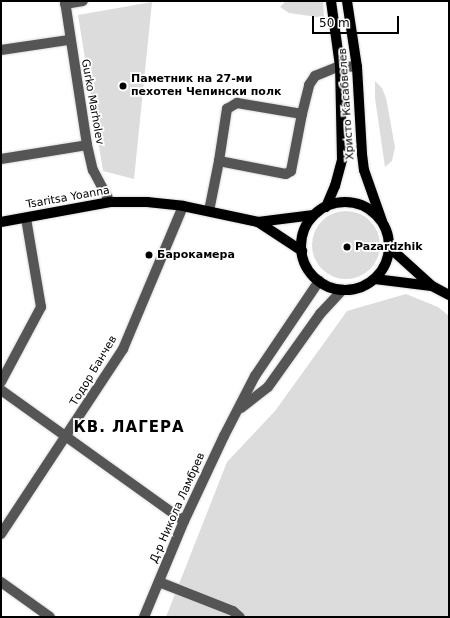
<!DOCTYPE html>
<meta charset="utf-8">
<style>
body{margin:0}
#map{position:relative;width:450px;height:618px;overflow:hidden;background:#fff;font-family:"DejaVu Sans",sans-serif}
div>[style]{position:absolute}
.green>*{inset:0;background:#dcdcdc}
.round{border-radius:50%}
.roads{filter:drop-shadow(0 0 1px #dbdbdb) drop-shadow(0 0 1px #dbdbdb)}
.minor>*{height:10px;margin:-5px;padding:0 5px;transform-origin:5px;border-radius:5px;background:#555}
.major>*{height:10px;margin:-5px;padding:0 5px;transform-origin:5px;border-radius:5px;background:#000}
.major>.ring{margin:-5px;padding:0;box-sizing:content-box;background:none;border:10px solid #000;border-radius:50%}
.dots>*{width:11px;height:11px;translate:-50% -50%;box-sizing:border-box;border:2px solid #fff;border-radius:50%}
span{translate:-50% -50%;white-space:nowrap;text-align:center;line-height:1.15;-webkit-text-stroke:3.5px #fff;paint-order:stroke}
.poi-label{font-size:11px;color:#000;font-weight:700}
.left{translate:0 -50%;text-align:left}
.street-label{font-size:11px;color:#000}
.district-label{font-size:15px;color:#000;font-weight:700;letter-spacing:1px}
.frame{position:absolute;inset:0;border:2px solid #000;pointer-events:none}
.scale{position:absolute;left:312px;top:16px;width:87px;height:18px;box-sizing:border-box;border:2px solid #000;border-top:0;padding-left:5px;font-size:12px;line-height:14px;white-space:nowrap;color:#000;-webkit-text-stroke:3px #fff;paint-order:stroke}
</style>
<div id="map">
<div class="green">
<i style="clip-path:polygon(286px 1px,323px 1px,324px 18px,289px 13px,280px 7px)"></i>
<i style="clip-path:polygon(152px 2px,134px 179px,103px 171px,78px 15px)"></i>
<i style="clip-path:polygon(375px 81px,382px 88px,386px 98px,395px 147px,392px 161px,385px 167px,375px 98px)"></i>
<i class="round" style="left:312px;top:211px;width:68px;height:68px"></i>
<i style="clip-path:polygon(406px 294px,438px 307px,449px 316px,449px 617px,166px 617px,227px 462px,275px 411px,347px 311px)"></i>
</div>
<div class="roads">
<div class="minor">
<i style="left:65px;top:1px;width:146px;rotate:81.3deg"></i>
<i style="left:87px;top:145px;width:26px;rotate:77deg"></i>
<i style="left:93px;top:170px;width:36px;rotate:62deg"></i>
<i style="left:65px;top:4px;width:18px;rotate:-9deg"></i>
<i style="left:1px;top:50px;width:69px;rotate:-8.4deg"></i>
<i style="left:1px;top:159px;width:87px;rotate:-9.2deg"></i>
<i style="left:219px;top:161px;width:53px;rotate:-81.3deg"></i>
<i style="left:227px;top:109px;width:12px;rotate:-31deg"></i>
<i style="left:237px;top:103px;width:66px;rotate:9.6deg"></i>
<i style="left:209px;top:211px;width:51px;rotate:-78.7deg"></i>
<i style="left:219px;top:161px;width:68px;rotate:11deg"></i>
<i style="left:286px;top:174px;width:6px;rotate:-31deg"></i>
<i style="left:291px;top:171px;width:58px;rotate:-79.1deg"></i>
<i style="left:302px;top:114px;width:30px;rotate:-76deg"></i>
<i style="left:309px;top:85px;width:11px;rotate:-56deg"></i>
<i style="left:315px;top:76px;width:27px;rotate:-22deg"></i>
<i style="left:340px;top:66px;width:17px;rotate:3deg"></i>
<i style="left:1px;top:382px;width:85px;rotate:-61.9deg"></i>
<i style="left:41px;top:307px;width:90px;rotate:-99.6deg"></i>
<i style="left:1px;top:390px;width:225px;rotate:35.6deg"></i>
<i style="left:241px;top:408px;width:34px;rotate:-38deg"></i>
<i style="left:268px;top:387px;width:90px;rotate:-54.5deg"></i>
<i style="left:320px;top:314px;width:33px;rotate:-47deg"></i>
<i style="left:1px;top:534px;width:222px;rotate:-56.6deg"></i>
<i style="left:123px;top:349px;width:155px;rotate:-67.2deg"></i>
<i style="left:1px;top:582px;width:60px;rotate:35.5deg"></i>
<i style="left:159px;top:582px;width:79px;rotate:21.4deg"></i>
<i style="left:233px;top:611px;width:9px;rotate:41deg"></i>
<i style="left:144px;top:617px;width:104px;rotate:-67.4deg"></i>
<i style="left:184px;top:521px;width:94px;rotate:-64.8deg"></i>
<i style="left:224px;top:436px;width:68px;rotate:-62.7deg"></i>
<i style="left:255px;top:376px;width:115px;rotate:-56deg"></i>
</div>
<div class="major">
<i style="left:347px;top:1px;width:67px;rotate:81.4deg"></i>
<i style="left:357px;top:67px;width:87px;rotate:86.7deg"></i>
<i style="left:362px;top:154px;width:16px;rotate:83deg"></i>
<i style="left:364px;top:170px;width:54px;rotate:70.6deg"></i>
<i class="ring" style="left:301px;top:202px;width:78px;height:78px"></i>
<i style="left:326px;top:207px;width:23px;rotate:-67deg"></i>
<i style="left:335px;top:186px;width:28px;rotate:-75deg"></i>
<i style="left:342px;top:159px;width:93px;rotate:-91.2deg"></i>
<i style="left:340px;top:66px;width:66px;rotate:-97.9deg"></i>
<i style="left:1px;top:222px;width:111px;rotate:-10.4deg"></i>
<i style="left:110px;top:202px;width:37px"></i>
<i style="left:147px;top:202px;width:36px;rotate:6deg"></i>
<i style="left:183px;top:206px;width:77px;rotate:12deg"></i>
<i style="left:258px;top:222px;width:53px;rotate:33.4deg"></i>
<i style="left:258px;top:222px;width:56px;rotate:-7.1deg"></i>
<i style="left:389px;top:247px;width:58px;rotate:42.2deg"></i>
<i style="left:432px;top:286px;width:19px;rotate:28deg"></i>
<i style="left:375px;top:279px;width:57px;rotate:7deg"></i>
</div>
</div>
<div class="dots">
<i style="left:123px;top:86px;background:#000"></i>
<i style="left:347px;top:247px;background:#000"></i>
<i style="left:149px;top:255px;background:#000"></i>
</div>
<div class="poi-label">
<span class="left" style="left:131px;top:86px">Паметник на 27-ми<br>пехотен Чепински полк</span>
<span class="left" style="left:355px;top:247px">Pazardzhik</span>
<span class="left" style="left:157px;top:255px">Барокамера</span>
</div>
<div class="street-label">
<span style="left:92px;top:102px;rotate:80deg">Gurko Marholev</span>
<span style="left:347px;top:104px;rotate:-94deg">Христо Касабвелев</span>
<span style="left:68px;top:198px;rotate:-10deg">Tsaritsa Yoanna</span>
<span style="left:94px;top:371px;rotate:-59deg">Тодор Банчев</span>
<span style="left:178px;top:508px;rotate:-66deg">Д-р Никола Ламбрев</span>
</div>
<div class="district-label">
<span style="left:129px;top:428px">КВ. ЛАГЕРА</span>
</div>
<div class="frame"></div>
<div class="scale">50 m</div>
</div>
